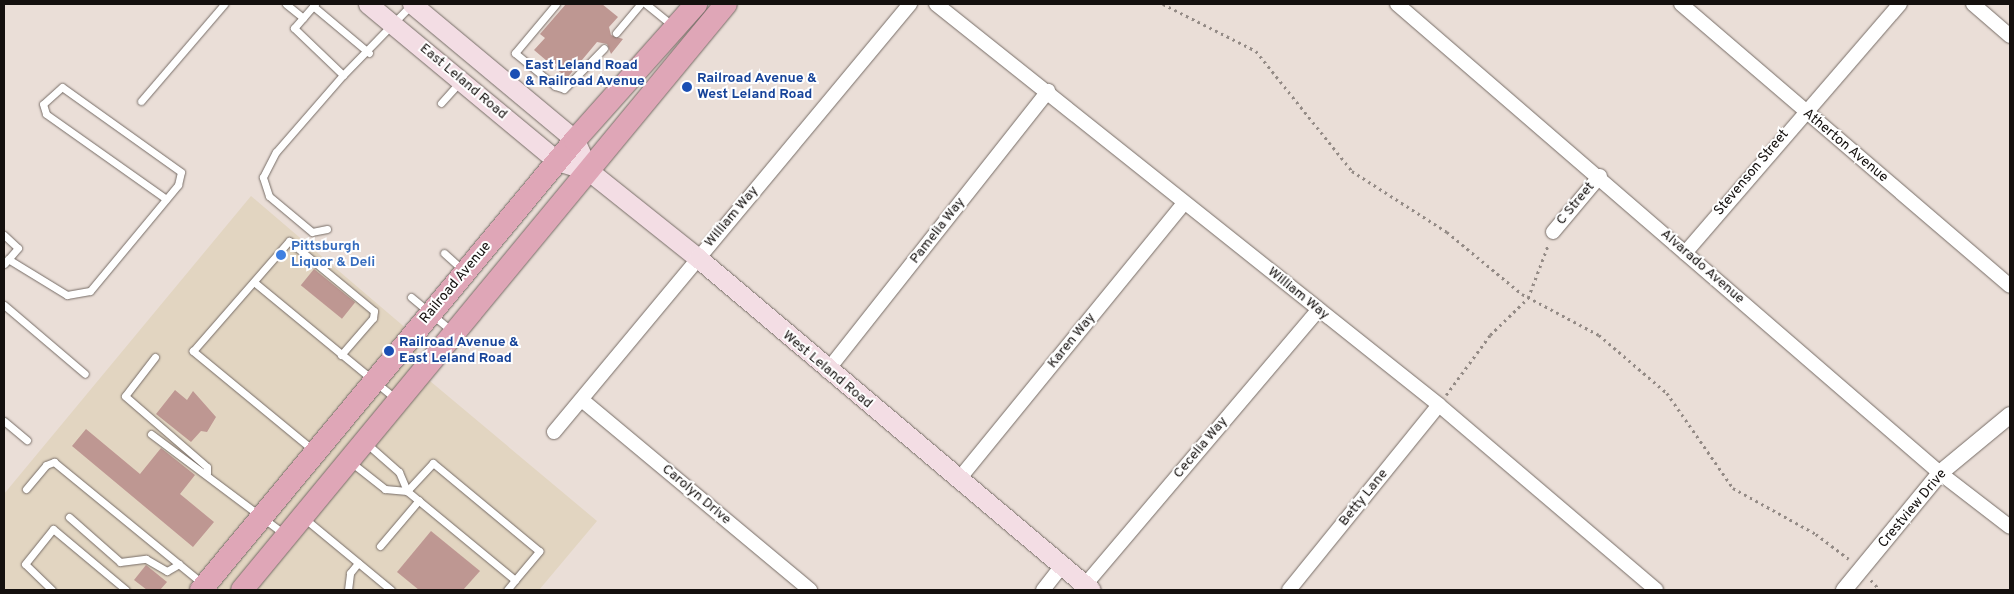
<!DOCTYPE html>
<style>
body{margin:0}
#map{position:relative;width:2014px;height:594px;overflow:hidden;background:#eaded7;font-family:Overpass,sans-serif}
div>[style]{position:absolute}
.commercial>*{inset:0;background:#e2d5c1}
.building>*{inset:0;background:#be9792;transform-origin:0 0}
.path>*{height:2.5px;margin-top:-1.25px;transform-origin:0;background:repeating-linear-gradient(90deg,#948b86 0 2.5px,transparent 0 6.5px)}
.roads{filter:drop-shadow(0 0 1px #766c66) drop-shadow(0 0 1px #766c66)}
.service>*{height:7px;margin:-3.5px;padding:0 3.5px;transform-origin:3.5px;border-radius:3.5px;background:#fff}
.minor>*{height:14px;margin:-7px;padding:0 7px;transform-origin:7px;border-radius:7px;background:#fff}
.tertiary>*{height:16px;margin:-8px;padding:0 8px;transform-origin:8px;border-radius:8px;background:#fff}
.secondary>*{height:19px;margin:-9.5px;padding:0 9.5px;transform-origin:9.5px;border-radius:9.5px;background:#f3dde4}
.trunk>*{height:22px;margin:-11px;padding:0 11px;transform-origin:11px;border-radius:11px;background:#dfa6b7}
.dots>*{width:14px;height:14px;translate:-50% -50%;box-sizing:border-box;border:2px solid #fff;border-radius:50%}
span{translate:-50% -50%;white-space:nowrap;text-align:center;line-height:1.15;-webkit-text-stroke:4px #fff;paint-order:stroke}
.transit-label{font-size:14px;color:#164399;font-weight:700}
.left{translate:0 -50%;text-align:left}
.street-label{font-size:14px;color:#14100e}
.shop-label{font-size:14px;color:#366cbe;font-weight:700}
.frame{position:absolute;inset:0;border:5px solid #14100e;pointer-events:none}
</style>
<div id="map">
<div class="commercial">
<i style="clip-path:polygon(251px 196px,408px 330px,430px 381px,597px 521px,539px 590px,4px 590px,4px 494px)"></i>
</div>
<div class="building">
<i style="clip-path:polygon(566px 4px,602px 4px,618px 17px,609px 27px,611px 35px,623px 39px,611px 54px,607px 44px,597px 42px,567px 78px,534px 50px,545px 38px,540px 34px)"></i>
<i style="left:314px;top:269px;width:53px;height:21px;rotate:39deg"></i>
<i style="clip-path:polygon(175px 390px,187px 400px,193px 391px,216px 417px,207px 432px,201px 431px,191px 442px,156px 414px)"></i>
<i style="clip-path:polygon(86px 429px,140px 474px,161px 448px,195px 475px,180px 494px,214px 522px,193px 547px,72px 446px)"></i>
<i style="clip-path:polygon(431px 531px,480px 571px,463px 590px,419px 590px,397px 572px)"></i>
<i style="clip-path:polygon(146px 565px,167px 582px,160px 590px,147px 590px,134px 580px)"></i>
</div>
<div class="path">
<i style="left:1163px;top:4px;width:104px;rotate:26.8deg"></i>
<i style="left:1256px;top:51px;width:154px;rotate:51.3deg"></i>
<i style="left:1352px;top:171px;width:113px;rotate:32.7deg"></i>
<i style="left:1447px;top:232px;width:97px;rotate:39.6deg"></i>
<i style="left:1522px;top:294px;width:87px;rotate:28deg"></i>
<i style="left:1599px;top:335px;width:89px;rotate:40.5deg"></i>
<i style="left:1667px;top:393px;width:116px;rotate:55.2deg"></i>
<i style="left:1733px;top:488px;width:95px;rotate:29deg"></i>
<i style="left:1816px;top:534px;width:41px;rotate:37.1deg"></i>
<i style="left:1446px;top:395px;width:74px;rotate:-53.7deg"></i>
<i style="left:1490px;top:335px;width:53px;rotate:-44.2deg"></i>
<i style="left:1528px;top:298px;width:57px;rotate:-69.3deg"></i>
<i style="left:1871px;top:580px;width:13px;rotate:48deg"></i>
</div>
<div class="roads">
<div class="service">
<i style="left:286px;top:4px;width:22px;rotate:39deg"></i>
<i style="left:315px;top:4px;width:32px;rotate:131deg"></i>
<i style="left:294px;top:28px;width:68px;rotate:43.8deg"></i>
<i style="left:343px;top:75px;width:99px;rotate:-45.8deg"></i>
<i style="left:556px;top:4px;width:64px;rotate:129.9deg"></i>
<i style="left:515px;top:53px;width:52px;rotate:39.5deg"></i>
<i style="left:555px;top:86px;width:9px;rotate:18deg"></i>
<i style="left:564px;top:89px;width:57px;rotate:-45.7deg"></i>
<i style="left:646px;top:4px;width:36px;rotate:39deg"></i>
<i style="left:313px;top:6px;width:73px;rotate:40deg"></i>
<i style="left:616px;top:33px;width:38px;rotate:-50deg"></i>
<i style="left:141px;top:101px;width:128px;rotate:-49.4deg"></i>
<i style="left:441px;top:103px;width:30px;rotate:-48deg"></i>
<i style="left:327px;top:229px;width:15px;rotate:169deg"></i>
<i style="left:312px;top:232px;width:56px;rotate:-140.1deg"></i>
<i style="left:269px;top:196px;width:20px;rotate:-108deg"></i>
<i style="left:263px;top:177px;width:28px;rotate:-63deg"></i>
<i style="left:276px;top:152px;width:102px;rotate:-49deg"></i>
<i style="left:4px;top:235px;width:19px;rotate:43deg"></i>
<i style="left:18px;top:248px;width:21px;rotate:131deg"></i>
<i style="left:444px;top:253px;width:25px;rotate:42deg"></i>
<i style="left:8px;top:259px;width:69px;rotate:31.4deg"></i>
<i style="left:67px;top:295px;width:23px;rotate:-10deg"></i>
<i style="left:90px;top:291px;width:138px;rotate:-50.3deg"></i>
<i style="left:178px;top:185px;width:13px;rotate:-77deg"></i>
<i style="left:181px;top:172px;width:146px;rotate:-144.5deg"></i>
<i style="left:62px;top:87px;width:25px;rotate:138deg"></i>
<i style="left:43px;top:104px;width:10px;rotate:73deg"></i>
<i style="left:46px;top:114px;width:147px;rotate:35.3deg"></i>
<i style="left:254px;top:282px;width:184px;rotate:39.5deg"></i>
<i style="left:411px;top:297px;width:55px;rotate:39.8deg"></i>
<i style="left:4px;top:305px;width:106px;rotate:40.4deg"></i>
<i style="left:155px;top:357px;width:49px;rotate:127.6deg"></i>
<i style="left:125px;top:396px;width:108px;rotate:40.9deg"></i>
<i style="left:207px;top:467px;width:6px;rotate:90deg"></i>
<i style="left:4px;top:421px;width:30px;rotate:40deg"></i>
<i style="left:151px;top:434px;width:166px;rotate:36.9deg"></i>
<i style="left:366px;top:443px;width:44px;rotate:41.3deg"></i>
<i style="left:399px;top:472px;width:21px;rotate:67deg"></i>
<i style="left:407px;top:491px;width:140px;rotate:39.5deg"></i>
<i style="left:515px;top:580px;width:38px;rotate:-50deg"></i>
<i style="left:539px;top:551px;width:138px;rotate:-140.3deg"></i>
<i style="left:433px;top:463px;width:38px;rotate:133deg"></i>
<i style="left:313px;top:450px;width:156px;rotate:-140.5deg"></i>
<i style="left:193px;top:351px;width:146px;rotate:-48.9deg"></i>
<i style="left:289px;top:241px;width:110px;rotate:39.5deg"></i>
<i style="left:374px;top:311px;width:7px;rotate:98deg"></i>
<i style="left:373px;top:318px;width:49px;rotate:130.9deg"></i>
<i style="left:352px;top:463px;width:42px;rotate:38.2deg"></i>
<i style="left:385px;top:489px;width:22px;rotate:5deg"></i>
<i style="left:26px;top:489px;width:31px;rotate:-50deg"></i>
<i style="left:46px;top:465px;width:9px;rotate:-21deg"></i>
<i style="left:54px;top:462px;width:193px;rotate:39.3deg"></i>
<i style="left:69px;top:517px;width:68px;rotate:41.4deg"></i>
<i style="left:120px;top:562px;width:26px;rotate:-7deg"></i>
<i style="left:146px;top:559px;width:24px;rotate:30deg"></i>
<i style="left:167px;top:571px;width:14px;rotate:-30deg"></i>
<i style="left:304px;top:518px;width:113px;rotate:39.6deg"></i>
<i style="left:380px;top:546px;width:60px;rotate:-49.7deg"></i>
<i style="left:52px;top:590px;width:37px;rotate:-136deg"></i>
<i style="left:25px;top:564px;width:45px;rotate:-51.3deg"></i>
<i style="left:53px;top:529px;width:95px;rotate:39.9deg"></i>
<i style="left:348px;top:590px;width:17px;rotate:-83deg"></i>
<i style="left:350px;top:573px;width:13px;rotate:-51deg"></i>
<i style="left:507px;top:590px;width:13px;rotate:-51deg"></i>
</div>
<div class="minor">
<i style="left:936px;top:4px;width:643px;rotate:38.56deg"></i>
<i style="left:1439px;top:405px;width:285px;rotate:40.4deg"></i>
<i style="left:1397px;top:4px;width:718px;rotate:40.82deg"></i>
<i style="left:1940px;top:473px;width:88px;rotate:37.6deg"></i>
<i style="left:1681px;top:4px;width:433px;rotate:40.6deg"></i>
<i style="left:1973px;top:4px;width:49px;rotate:40.9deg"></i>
<i style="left:1553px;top:232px;width:73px;rotate:-50deg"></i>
<i style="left:1685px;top:253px;width:329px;rotate:-49.2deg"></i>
<i style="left:827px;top:371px;width:357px;rotate:-51.7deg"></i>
<i style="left:582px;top:400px;width:297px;rotate:39.8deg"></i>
<i style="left:554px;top:432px;width:557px;rotate:-50.25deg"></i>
<i style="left:959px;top:479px;width:356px;rotate:-50.8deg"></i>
<i style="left:1085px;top:585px;width:360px;rotate:-49.7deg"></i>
<i style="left:1043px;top:590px;width:31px;rotate:-52deg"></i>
<i style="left:1289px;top:590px;width:238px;rotate:-51deg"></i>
</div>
<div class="tertiary">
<i style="left:1844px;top:590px;width:151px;rotate:-50.6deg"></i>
<i style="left:1940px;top:473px;width:91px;rotate:-39.6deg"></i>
</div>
<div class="secondary">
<i style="left:368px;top:4px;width:246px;rotate:39.7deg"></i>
<i style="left:557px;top:161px;width:34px;rotate:17deg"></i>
<i style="left:589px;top:171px;width:139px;rotate:38.6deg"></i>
<i style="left:698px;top:258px;width:514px;rotate:40.19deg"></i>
<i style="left:412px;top:4px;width:212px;rotate:39.8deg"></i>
<i style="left:575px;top:140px;width:34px;rotate:66deg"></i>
</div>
<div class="trunk">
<i style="left:201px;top:590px;width:585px;rotate:-50.27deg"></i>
<i style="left:575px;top:140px;width:182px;rotate:-48.3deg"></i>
<i style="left:242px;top:590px;width:760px;rotate:-50.45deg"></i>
</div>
</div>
<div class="dots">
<i style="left:515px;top:74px;background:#1a4fb4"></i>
<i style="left:687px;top:87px;background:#1a4fb4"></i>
<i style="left:281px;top:255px;background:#3f7fe0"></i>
<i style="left:389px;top:351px;background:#1a4fb4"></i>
</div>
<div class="transit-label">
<span class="left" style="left:525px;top:74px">East Leland Road<br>&amp; Railroad Avenue</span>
<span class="left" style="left:697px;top:87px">Railroad Avenue &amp;<br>West Leland Road</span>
<span class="left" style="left:399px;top:351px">Railroad Avenue &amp;<br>East Leland Road</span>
</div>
<div class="street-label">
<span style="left:463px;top:82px;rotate:40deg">East Leland Road</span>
<span style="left:1845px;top:146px;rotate:40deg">Atherton Avenue</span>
<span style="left:1752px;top:173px;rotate:-50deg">Stevenson Street</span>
<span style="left:1576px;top:204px;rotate:-50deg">C Street</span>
<span style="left:732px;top:217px;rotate:-50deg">William Way</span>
<span style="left:938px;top:231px;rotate:-52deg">Pamelia Way</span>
<span style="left:1702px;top:267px;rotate:41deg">Alvarado Avenue</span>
<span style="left:456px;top:283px;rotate:-50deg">Railroad Avenue</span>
<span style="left:1298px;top:294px;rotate:39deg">William Way</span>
<span style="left:1072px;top:341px;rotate:-51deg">Karen Way</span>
<span style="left:827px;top:370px;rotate:40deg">West Leland Road</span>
<span style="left:1201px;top:448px;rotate:-50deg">Cecelia Way</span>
<span style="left:696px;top:495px;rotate:40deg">Carolyn Drive</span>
<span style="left:1364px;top:498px;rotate:-51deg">Betty Lane</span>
<span style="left:1913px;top:509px;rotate:-50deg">Crestview Drive</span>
</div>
<div class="shop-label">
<span class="left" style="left:291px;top:255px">Pittsburgh<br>Liquor &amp; Deli</span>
</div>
<div class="frame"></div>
</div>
